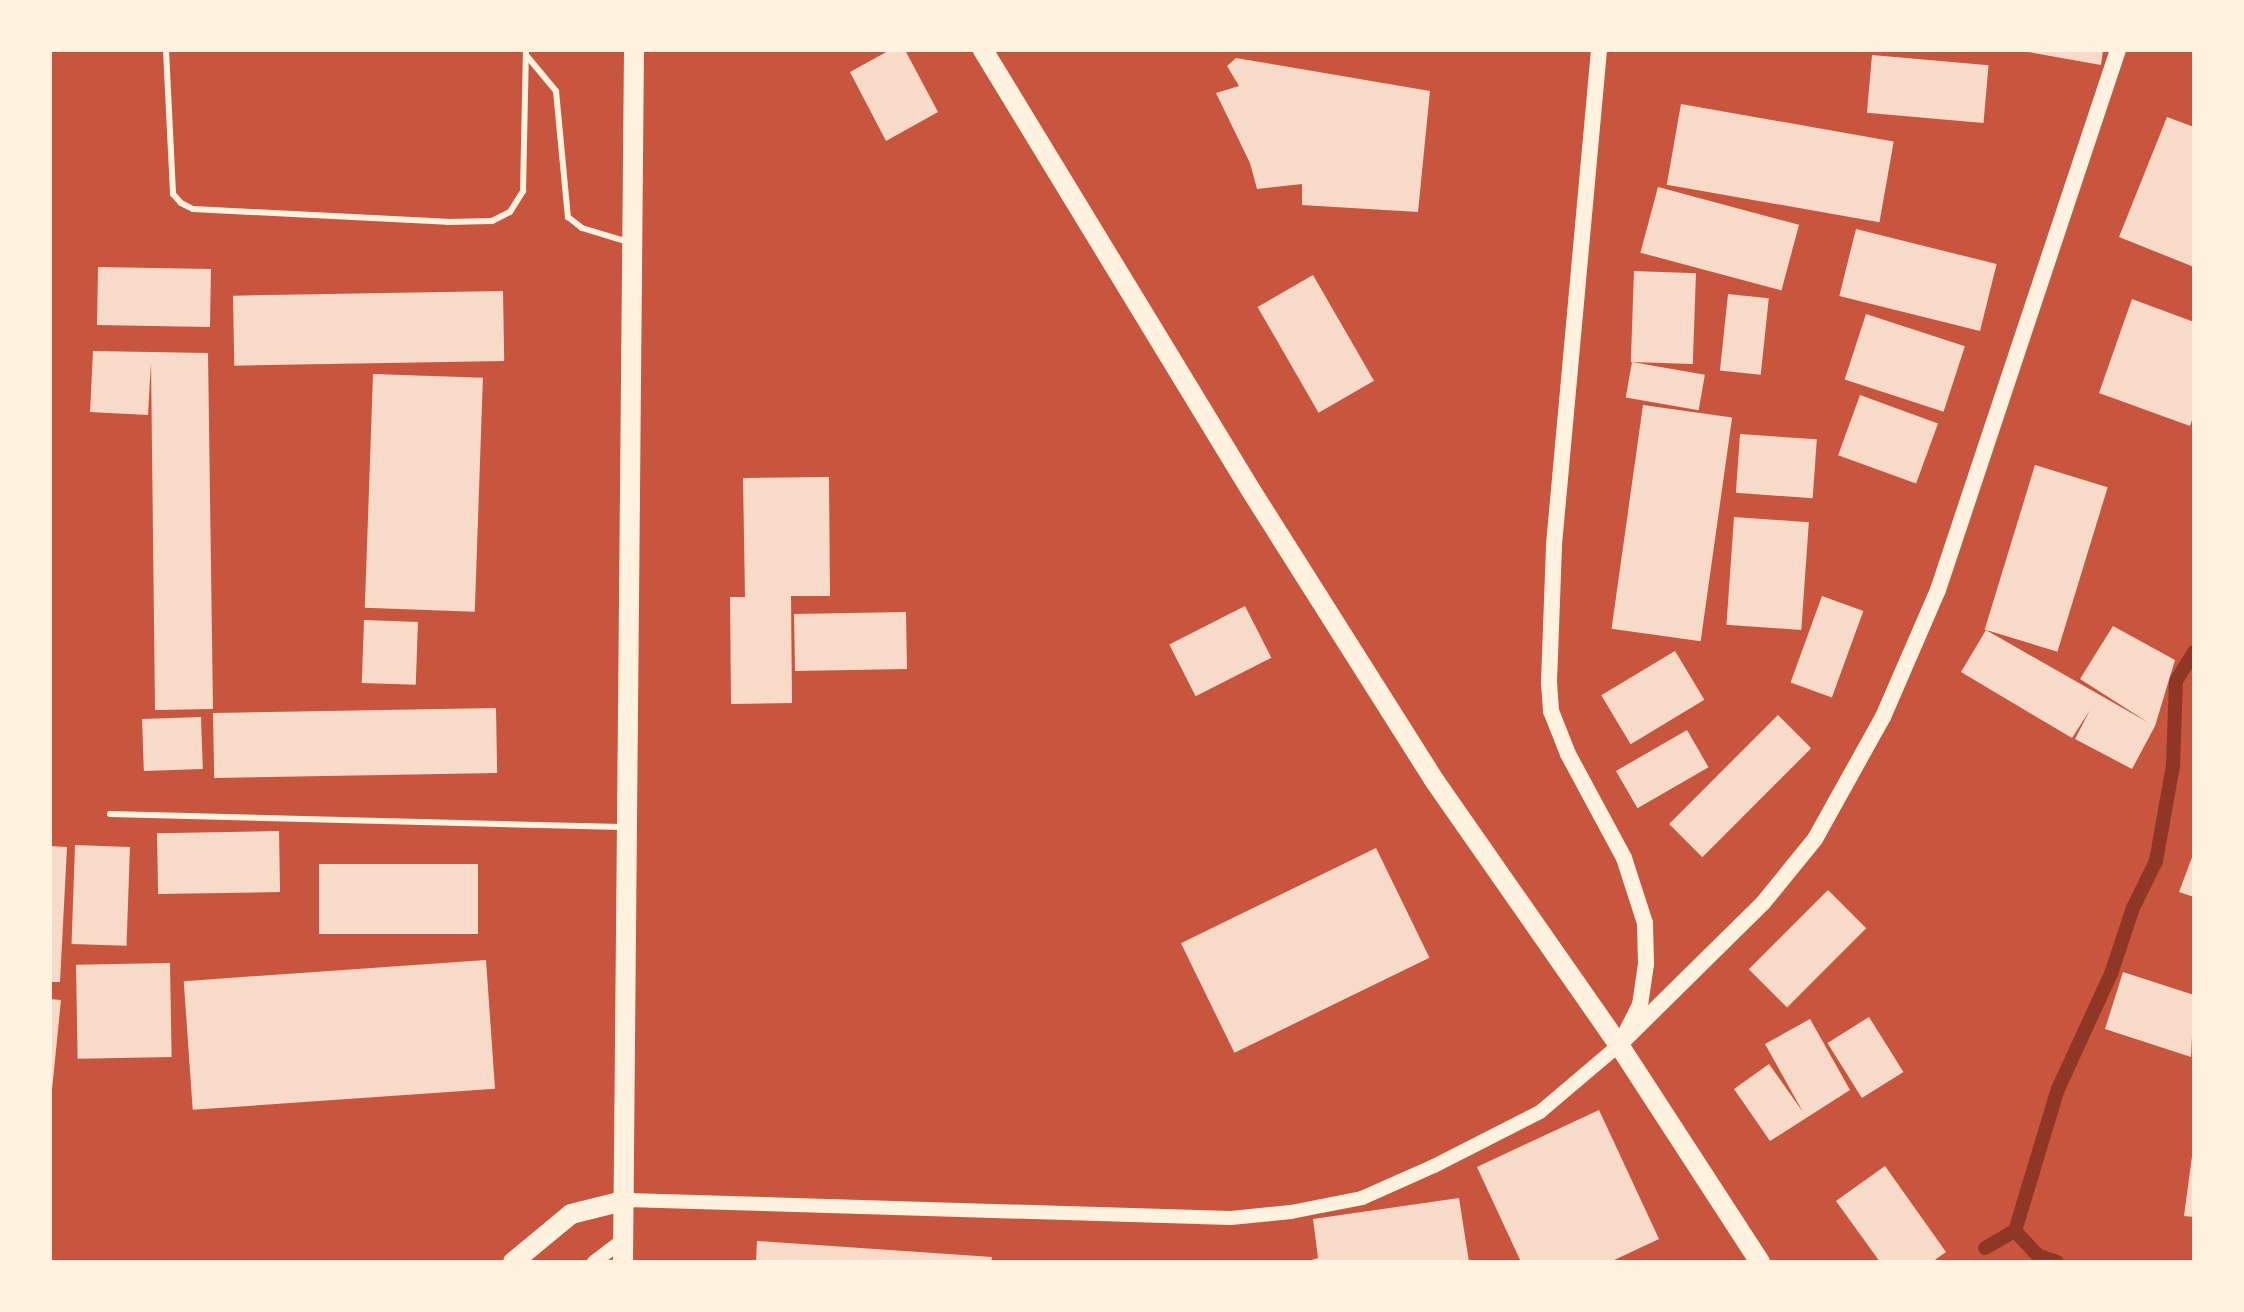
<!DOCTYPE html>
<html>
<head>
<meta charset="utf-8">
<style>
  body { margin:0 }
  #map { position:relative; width:2244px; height:1312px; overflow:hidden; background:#c8553d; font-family:Inter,sans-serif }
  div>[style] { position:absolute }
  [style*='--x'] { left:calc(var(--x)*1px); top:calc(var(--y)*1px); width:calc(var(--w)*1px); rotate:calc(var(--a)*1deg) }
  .stream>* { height:14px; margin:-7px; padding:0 7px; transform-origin:7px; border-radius:7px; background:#8f3625 }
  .building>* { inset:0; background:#f7dbc8; transform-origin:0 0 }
  .service>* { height:6px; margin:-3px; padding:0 3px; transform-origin:3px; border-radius:3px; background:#fff3e0 }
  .tertiary>* { height:14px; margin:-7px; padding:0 7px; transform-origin:7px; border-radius:7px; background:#fff3e0 }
  .secondary>* { height:16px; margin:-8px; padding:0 8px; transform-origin:8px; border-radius:8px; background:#fff3e0 }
  .primary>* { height:20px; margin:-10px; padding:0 10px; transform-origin:10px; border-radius:10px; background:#fff3e0 }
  span { translate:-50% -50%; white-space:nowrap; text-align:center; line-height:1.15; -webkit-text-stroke:8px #fff3e0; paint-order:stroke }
  .frame { position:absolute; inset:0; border:52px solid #fff3e0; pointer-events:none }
</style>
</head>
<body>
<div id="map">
  <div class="stream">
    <i style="--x:2015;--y:1231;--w:33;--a:47"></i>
    <i style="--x:2037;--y:1255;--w:21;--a:19"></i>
    <i style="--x:1985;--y:1248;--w:34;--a:-30"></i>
    <i style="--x:2015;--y:1231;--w:148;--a:-73.2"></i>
    <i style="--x:2058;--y:1089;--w:127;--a:-65.3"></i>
    <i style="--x:2111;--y:974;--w:70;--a:-71.6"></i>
    <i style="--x:2133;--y:908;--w:52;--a:-63.9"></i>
    <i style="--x:2156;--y:861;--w:97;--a:-79.9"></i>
    <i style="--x:2173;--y:766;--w:85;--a:-88"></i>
    <i style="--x:2176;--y:681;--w:34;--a:-58"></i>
  </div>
  <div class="building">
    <i style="clip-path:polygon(890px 50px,905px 50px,938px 112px,886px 141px,850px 72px)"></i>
    <i style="clip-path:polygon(2017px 50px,2103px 50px,2101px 65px)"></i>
    <i style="left:1872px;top:55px;width:117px;height:58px;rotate:5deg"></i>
    <i style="clip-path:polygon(1236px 58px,1430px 91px,1418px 212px,1302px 205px,1302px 184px,1257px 189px,1250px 163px,1216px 93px,1239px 86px,1227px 66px)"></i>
    <i style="left:1681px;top:104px;width:216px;height:82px;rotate:10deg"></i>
    <i style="clip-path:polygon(2167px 117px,2194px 127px,2194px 267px,2119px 237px)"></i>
    <i style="left:1658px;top:187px;width:146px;height:68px;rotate:15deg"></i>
    <i style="left:1856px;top:229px;width:145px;height:69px;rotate:14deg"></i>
    <i style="left:98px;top:267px;width:113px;height:58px;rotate:1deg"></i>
    <i style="left:1634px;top:271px;width:62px;height:91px;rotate:2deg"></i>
    <i style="left:1313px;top:275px;width:122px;height:64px;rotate:60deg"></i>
    <i style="left:503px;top:291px;width:70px;height:270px;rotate:89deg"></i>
    <i style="left:1728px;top:294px;width:41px;height:77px;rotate:6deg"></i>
    <i style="clip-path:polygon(2132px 299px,2194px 322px,2194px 414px,2190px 426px,2099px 393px)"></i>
    <i style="left:1866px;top:314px;width:104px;height:69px;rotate:18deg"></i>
    <i style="clip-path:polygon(93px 351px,208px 353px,213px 709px,155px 710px,151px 363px,148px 415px,90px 412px)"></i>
    <i style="left:1632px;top:362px;width:74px;height:36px;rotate:10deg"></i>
    <i style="left:373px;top:374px;width:110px;height:234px;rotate:2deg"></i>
    <i style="left:1860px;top:395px;width:83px;height:64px;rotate:20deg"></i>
    <i style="left:1643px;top:405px;width:90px;height:226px;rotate:8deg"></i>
    <i style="left:1740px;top:434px;width:77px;height:59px;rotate:4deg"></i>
    <i style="left:2035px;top:465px;width:76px;height:172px;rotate:17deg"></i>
    <i style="clip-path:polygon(829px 477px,830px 596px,791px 596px,792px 703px,731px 704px,730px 597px,745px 597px,743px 478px)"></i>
    <i style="left:1734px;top:517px;width:75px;height:108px;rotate:4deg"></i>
    <i style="left:1822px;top:596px;width:44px;height:92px;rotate:20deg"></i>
    <i style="left:1245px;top:606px;width:58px;height:85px;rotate:63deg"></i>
    <i style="left:906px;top:612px;width:57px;height:112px;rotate:89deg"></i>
    <i style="left:364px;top:620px;width:54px;height:63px;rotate:2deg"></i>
    <i style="clip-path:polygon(2113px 626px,2175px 660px,2155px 726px,2132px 769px,2075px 739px,2090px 710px,2072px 738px,1961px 672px,1986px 630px,2149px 723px,2080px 679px)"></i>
    <i style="left:1675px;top:651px;width:57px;height:86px;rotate:59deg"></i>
    <i style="left:496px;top:708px;width:65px;height:283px;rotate:89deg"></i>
    <i style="left:1778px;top:715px;width:47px;height:154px;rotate:45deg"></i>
    <i style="left:201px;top:717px;width:52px;height:59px;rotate:88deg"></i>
    <i style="left:1687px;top:730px;width:43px;height:82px;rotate:60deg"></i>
    <i style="left:279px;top:831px;width:61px;height:122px;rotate:89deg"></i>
    <i style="left:75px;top:845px;width:55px;height:99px;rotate:2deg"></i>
    <i style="clip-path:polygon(50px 846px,67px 847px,60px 982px,50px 982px)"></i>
    <i style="left:1376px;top:848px;width:122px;height:217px;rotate:64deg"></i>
    <i style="clip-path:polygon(2194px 852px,2194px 897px,2179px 892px)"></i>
    <i style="left:319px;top:864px;width:159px;height:70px"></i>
    <i style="left:1828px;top:890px;width:54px;height:112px;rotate:45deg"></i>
    <i style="left:486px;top:960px;width:129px;height:303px;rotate:86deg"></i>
    <i style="left:170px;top:963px;width:94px;height:94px;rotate:89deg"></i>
    <i style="clip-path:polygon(2123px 972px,2194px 995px,2191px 1057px,2105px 1029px)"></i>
    <i style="clip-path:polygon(50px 999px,61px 1000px,52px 1090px,50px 1090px)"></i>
    <i style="left:1869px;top:1017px;width:65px;height:49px;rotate:58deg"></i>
    <i style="clip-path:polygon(1810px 1019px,1850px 1090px,1770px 1141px,1734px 1089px,1769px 1064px,1803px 1112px,1765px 1044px)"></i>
    <i style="clip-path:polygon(1599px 1110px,1659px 1239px,1610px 1262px,1521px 1262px,1477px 1167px)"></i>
    <i style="clip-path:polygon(2192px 1156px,2194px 1156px,2194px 1217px,2184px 1216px)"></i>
    <i style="clip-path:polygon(1885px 1166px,1946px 1252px,1932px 1262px,1880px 1262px,1836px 1201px)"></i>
    <i style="clip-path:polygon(1459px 1198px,1469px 1262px,1305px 1262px,1318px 1258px,1313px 1219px)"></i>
    <i style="clip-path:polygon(757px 1241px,992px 1257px,991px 1262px,756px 1262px)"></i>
  </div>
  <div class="service">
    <i style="--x:166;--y:50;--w:144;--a:87.2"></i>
    <i style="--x:173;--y:194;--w:12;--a:48"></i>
    <i style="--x:181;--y:203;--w:13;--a:27"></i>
    <i style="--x:193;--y:209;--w:254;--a:2.9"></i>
    <i style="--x:447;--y:222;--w:45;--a:-1.3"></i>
    <i style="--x:492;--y:221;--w:20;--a:-27"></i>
    <i style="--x:510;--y:212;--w:25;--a:-58"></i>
    <i style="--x:523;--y:191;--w:141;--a:-88.8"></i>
    <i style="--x:526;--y:55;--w:47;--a:50.2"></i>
    <i style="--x:556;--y:91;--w:127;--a:84.6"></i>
    <i style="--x:568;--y:217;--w:18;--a:38"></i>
    <i style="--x:582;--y:228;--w:48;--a:16.9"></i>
    <i style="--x:110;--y:814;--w:511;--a:1.46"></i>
  </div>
  <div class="tertiary">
    <i style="--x:627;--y:1200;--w:604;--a:1.71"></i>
    <i style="--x:1231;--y:1218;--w:60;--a:-5.7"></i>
    <i style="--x:1291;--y:1212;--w:72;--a:-11.2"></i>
    <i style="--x:1362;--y:1198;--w:79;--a:-24"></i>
    <i style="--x:1434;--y:1166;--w:119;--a:-27"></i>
    <i style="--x:1540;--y:1112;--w:104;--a:-40.3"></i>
    <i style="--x:594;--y:1262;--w:38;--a:-37"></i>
  </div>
  <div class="secondary">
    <i style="--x:1599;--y:50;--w:498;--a:95.2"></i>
    <i style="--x:1554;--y:546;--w:136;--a:92.1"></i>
    <i style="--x:1549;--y:682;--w:29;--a:86"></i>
    <i style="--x:1551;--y:711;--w:46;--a:68.4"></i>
    <i style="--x:1568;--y:754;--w:118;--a:61.7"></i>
    <i style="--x:1624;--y:858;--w:68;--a:72.1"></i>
    <i style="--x:1645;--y:923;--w:41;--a:88.6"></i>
    <i style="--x:1646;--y:964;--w:41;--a:98.3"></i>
    <i style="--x:1640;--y:1005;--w:28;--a:117"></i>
    <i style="--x:1619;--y:1045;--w:202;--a:-44.6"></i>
    <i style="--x:1763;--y:903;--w:82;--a:-50.9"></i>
    <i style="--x:1815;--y:839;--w:140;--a:-60.9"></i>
    <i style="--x:1883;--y:717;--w:138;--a:-66.6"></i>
    <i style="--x:1938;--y:590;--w:569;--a:-71.57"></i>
  </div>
  <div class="primary">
    <i style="--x:983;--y:50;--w:517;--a:58.68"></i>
    <i style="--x:1252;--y:492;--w:341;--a:57.7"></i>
    <i style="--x:1434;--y:780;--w:323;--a:55.1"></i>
    <i style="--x:1619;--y:1045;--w:259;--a:57"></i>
    <i style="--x:513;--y:1262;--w:75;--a:-39.6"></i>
    <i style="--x:571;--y:1214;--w:58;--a:-14"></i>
    <i style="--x:623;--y:1262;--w:1212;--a:-89.48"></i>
  </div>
  <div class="frame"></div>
</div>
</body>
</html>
